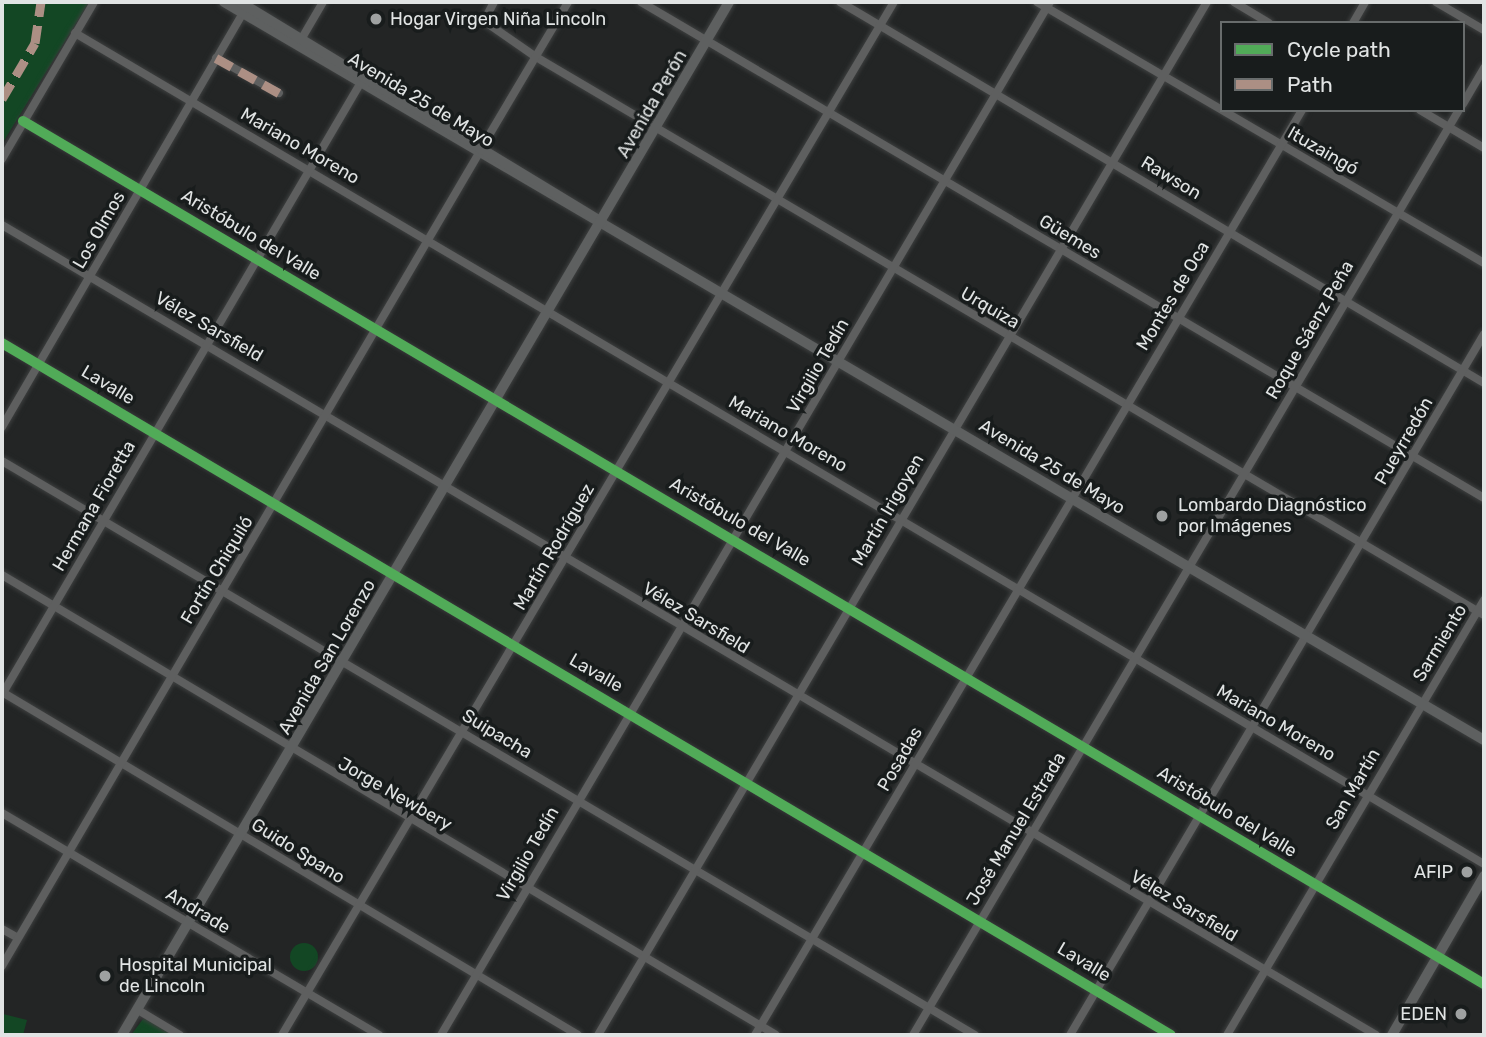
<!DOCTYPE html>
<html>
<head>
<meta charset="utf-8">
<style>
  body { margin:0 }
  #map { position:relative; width:1486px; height:1037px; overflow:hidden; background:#232525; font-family:Rubik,sans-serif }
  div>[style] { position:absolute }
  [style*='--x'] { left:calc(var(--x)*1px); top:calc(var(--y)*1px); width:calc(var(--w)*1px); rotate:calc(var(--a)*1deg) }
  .green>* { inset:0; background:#134724 }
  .round { border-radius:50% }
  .roads { filter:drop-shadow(0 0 2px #3e4040) drop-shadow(0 0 2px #3e4040) }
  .minor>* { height:8px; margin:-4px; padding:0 4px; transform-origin:4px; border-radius:4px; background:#5e5f5f }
  .major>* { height:10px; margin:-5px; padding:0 5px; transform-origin:5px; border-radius:5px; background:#5e6060 }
  .quiet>* { height:9px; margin-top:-4.5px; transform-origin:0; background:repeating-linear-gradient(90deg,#ac8f84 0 18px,transparent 0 27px) }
  .cycleway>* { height:10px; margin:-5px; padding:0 5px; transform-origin:5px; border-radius:5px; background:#51ab58 }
  .dots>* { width:19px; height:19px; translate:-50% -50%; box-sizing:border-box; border:4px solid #181c1c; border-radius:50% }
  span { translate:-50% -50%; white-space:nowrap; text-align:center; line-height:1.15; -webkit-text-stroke:7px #181c1c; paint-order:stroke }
  .poi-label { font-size:18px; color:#e1e4e4 }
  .left { translate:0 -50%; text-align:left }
  .right { translate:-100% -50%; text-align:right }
  .street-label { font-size:18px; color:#e1e4e4 }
  .frame { position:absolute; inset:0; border:4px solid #e1e4e4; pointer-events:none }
  .legend { position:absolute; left:1220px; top:21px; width:245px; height:91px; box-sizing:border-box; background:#181c1c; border:2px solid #686c6c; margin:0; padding:9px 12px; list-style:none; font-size:21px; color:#e1e4e4 }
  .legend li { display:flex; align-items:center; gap:14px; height:35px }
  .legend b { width:35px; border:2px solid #686c6c }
</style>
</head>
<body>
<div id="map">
  <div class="green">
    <i style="clip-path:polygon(2px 2px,89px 2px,2px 144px)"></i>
    <i class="round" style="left:290px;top:943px;width:28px;height:28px"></i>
    <i style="clip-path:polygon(3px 1014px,27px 1020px,23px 1035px,2px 1035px)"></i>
    <i style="clip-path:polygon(143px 1019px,149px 1020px,175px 1035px,131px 1035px)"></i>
  </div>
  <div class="roads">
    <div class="minor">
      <i style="--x:494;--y:2;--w:21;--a:118"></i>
      <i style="--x:484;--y:21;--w:63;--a:34.7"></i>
      <i style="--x:536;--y:57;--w:1100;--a:30.48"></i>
      <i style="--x:641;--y:2;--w:978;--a:30.47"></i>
      <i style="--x:840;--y:2;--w:748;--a:30.61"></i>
      <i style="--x:1037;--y:2;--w:518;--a:30.28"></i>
      <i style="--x:1234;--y:2;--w:41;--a:31"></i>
      <i style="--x:1436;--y:2;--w:56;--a:30.3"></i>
      <i style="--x:1353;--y:23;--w:24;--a:-60"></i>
      <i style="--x:75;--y:33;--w:1636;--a:30.53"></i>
      <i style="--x:302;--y:38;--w:42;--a:-59.7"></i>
      <i style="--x:216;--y:58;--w:72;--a:29.1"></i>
      <i style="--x:1463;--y:104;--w:42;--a:-59.7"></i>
      <i style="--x:1420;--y:110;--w:74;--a:30.7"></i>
      <i style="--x:23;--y:121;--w:1697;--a:30.57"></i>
      <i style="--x:482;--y:147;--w:169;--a:-59.3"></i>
      <i style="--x:2;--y:159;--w:182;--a:-59.6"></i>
      <i style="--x:2;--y:225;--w:1595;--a:30.52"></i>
      <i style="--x:2;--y:343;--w:1358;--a:30.62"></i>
      <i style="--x:2;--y:427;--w:479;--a:-59.8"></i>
      <i style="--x:2;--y:461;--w:1130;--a:30.54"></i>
      <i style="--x:2;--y:575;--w:900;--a:30.72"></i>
      <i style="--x:2;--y:692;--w:670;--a:30.77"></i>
      <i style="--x:3;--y:693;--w:708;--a:-59.63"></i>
      <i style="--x:2;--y:813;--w:438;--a:30.5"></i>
      <i style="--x:2;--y:929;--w:18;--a:29"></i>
      <i style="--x:2;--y:966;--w:943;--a:-59.6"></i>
      <i style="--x:138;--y:1010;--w:49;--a:30.8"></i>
      <i style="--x:282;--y:1035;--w:1201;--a:-59.36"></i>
      <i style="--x:441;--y:1035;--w:1199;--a:-59.48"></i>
      <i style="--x:598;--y:1035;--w:1199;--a:-59.48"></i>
      <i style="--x:755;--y:1035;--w:1075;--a:-59.4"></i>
      <i style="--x:913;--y:1035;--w:1074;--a:-59.45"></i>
      <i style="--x:1070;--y:1035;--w:814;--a:-59.43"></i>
      <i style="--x:1227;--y:1035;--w:505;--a:-59.43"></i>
    </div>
    <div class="major">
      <i style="--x:224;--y:2;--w:1460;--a:30.36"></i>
      <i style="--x:240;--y:2;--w:424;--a:31.3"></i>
      <i style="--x:122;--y:1035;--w:1198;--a:-59.56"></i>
      <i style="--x:1392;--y:1035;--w:184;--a:-59.9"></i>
    </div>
  </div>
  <div class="quiet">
    <i style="--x:216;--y:58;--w:72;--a:29.1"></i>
    <i style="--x:2;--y:99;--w:65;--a:-59.5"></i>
    <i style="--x:35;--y:43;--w:41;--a:-81.7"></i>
  </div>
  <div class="cycleway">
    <i style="--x:23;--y:121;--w:1697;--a:30.57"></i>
    <i style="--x:2;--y:343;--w:1358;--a:30.62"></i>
  </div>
  <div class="dots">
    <i style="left:376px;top:19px;background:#9ea1a1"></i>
    <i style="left:1162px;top:516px;background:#9ea1a1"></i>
    <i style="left:1467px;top:872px;background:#9ea1a1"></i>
    <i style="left:105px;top:976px;background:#9ea1a1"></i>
    <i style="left:1461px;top:1014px;background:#9ea1a1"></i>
  </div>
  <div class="poi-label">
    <span class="left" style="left:390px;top:19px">Hogar Virgen Niña Lincoln</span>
    <span class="left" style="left:1178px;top:516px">Lombardo Diagnóstico<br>por Imágenes</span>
    <span class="right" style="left:1453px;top:872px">AFIP</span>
    <span class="left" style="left:119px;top:976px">Hospital Municipal<br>de Lincoln</span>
    <span class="right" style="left:1447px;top:1014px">EDEN</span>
  </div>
  <div class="street-label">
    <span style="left:421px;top:100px;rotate:31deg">Avenida 25 de Mayo</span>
    <span style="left:652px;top:104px;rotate:-60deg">Avenida Perón</span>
    <span style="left:300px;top:146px;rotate:30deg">Mariano Moreno</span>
    <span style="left:1323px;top:151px;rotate:30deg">Ituzaingó</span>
    <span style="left:1171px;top:178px;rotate:31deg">Rawson</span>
    <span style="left:99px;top:230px;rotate:-60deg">Los Olmos</span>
    <span style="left:251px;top:235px;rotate:31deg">Aristóbulo del Valle</span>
    <span style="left:1070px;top:237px;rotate:31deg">Güemes</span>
    <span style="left:1173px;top:296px;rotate:-59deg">Montes de Oca</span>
    <span style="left:990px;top:308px;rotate:30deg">Urquiza</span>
    <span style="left:209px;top:327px;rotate:30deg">Vélez Sarsfield</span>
    <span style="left:1310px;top:330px;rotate:-60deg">Roque Sáenz Peña</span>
    <span style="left:818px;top:366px;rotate:-60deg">Virgilio Tedín</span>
    <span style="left:108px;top:385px;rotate:31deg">Lavalle</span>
    <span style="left:788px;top:434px;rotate:30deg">Mariano Moreno</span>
    <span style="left:1404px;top:441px;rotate:-60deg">Pueyrredón</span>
    <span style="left:1052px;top:467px;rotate:31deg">Avenida 25 de Mayo</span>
    <span style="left:94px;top:506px;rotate:-60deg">Hermana Fioretta</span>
    <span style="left:888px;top:510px;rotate:-60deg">Martín Irigoyen</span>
    <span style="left:740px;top:522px;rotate:30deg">Aristóbulo del Valle</span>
    <span style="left:554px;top:547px;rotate:-60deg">Martín Rodríguez</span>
    <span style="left:217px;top:570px;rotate:-59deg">Fortín Chiquiló</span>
    <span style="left:696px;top:618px;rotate:31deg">Vélez Sarsfield</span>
    <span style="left:1440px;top:643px;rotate:-59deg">Sarmiento</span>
    <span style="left:327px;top:657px;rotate:-60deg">Avenida San Lorenzo</span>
    <span style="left:596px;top:673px;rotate:30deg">Lavalle</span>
    <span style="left:1276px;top:723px;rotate:30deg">Mariano Moreno</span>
    <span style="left:497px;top:734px;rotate:31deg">Suipacha</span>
    <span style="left:900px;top:759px;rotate:-60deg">Posadas</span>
    <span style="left:1353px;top:789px;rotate:-60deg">San Martín</span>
    <span style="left:395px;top:794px;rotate:30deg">Jorge Newbery</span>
    <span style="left:1227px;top:812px;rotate:31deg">Aristóbulo del Valle</span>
    <span style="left:1016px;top:829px;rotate:-59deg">José Manuel Estrada</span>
    <span style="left:298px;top:851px;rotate:32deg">Guido Spano</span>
    <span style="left:528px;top:854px;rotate:-60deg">Virgilio Tedín</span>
    <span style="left:1184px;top:906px;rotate:31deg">Vélez Sarsfield</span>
    <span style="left:198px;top:911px;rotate:31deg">Andrade</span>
    <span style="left:1084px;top:962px;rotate:31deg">Lavalle</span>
  </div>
  <div class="frame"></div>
  <ul class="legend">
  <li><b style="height:9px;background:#51ab58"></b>Cycle path</li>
  <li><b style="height:9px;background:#ac8f84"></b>Path</li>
  </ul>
</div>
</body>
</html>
